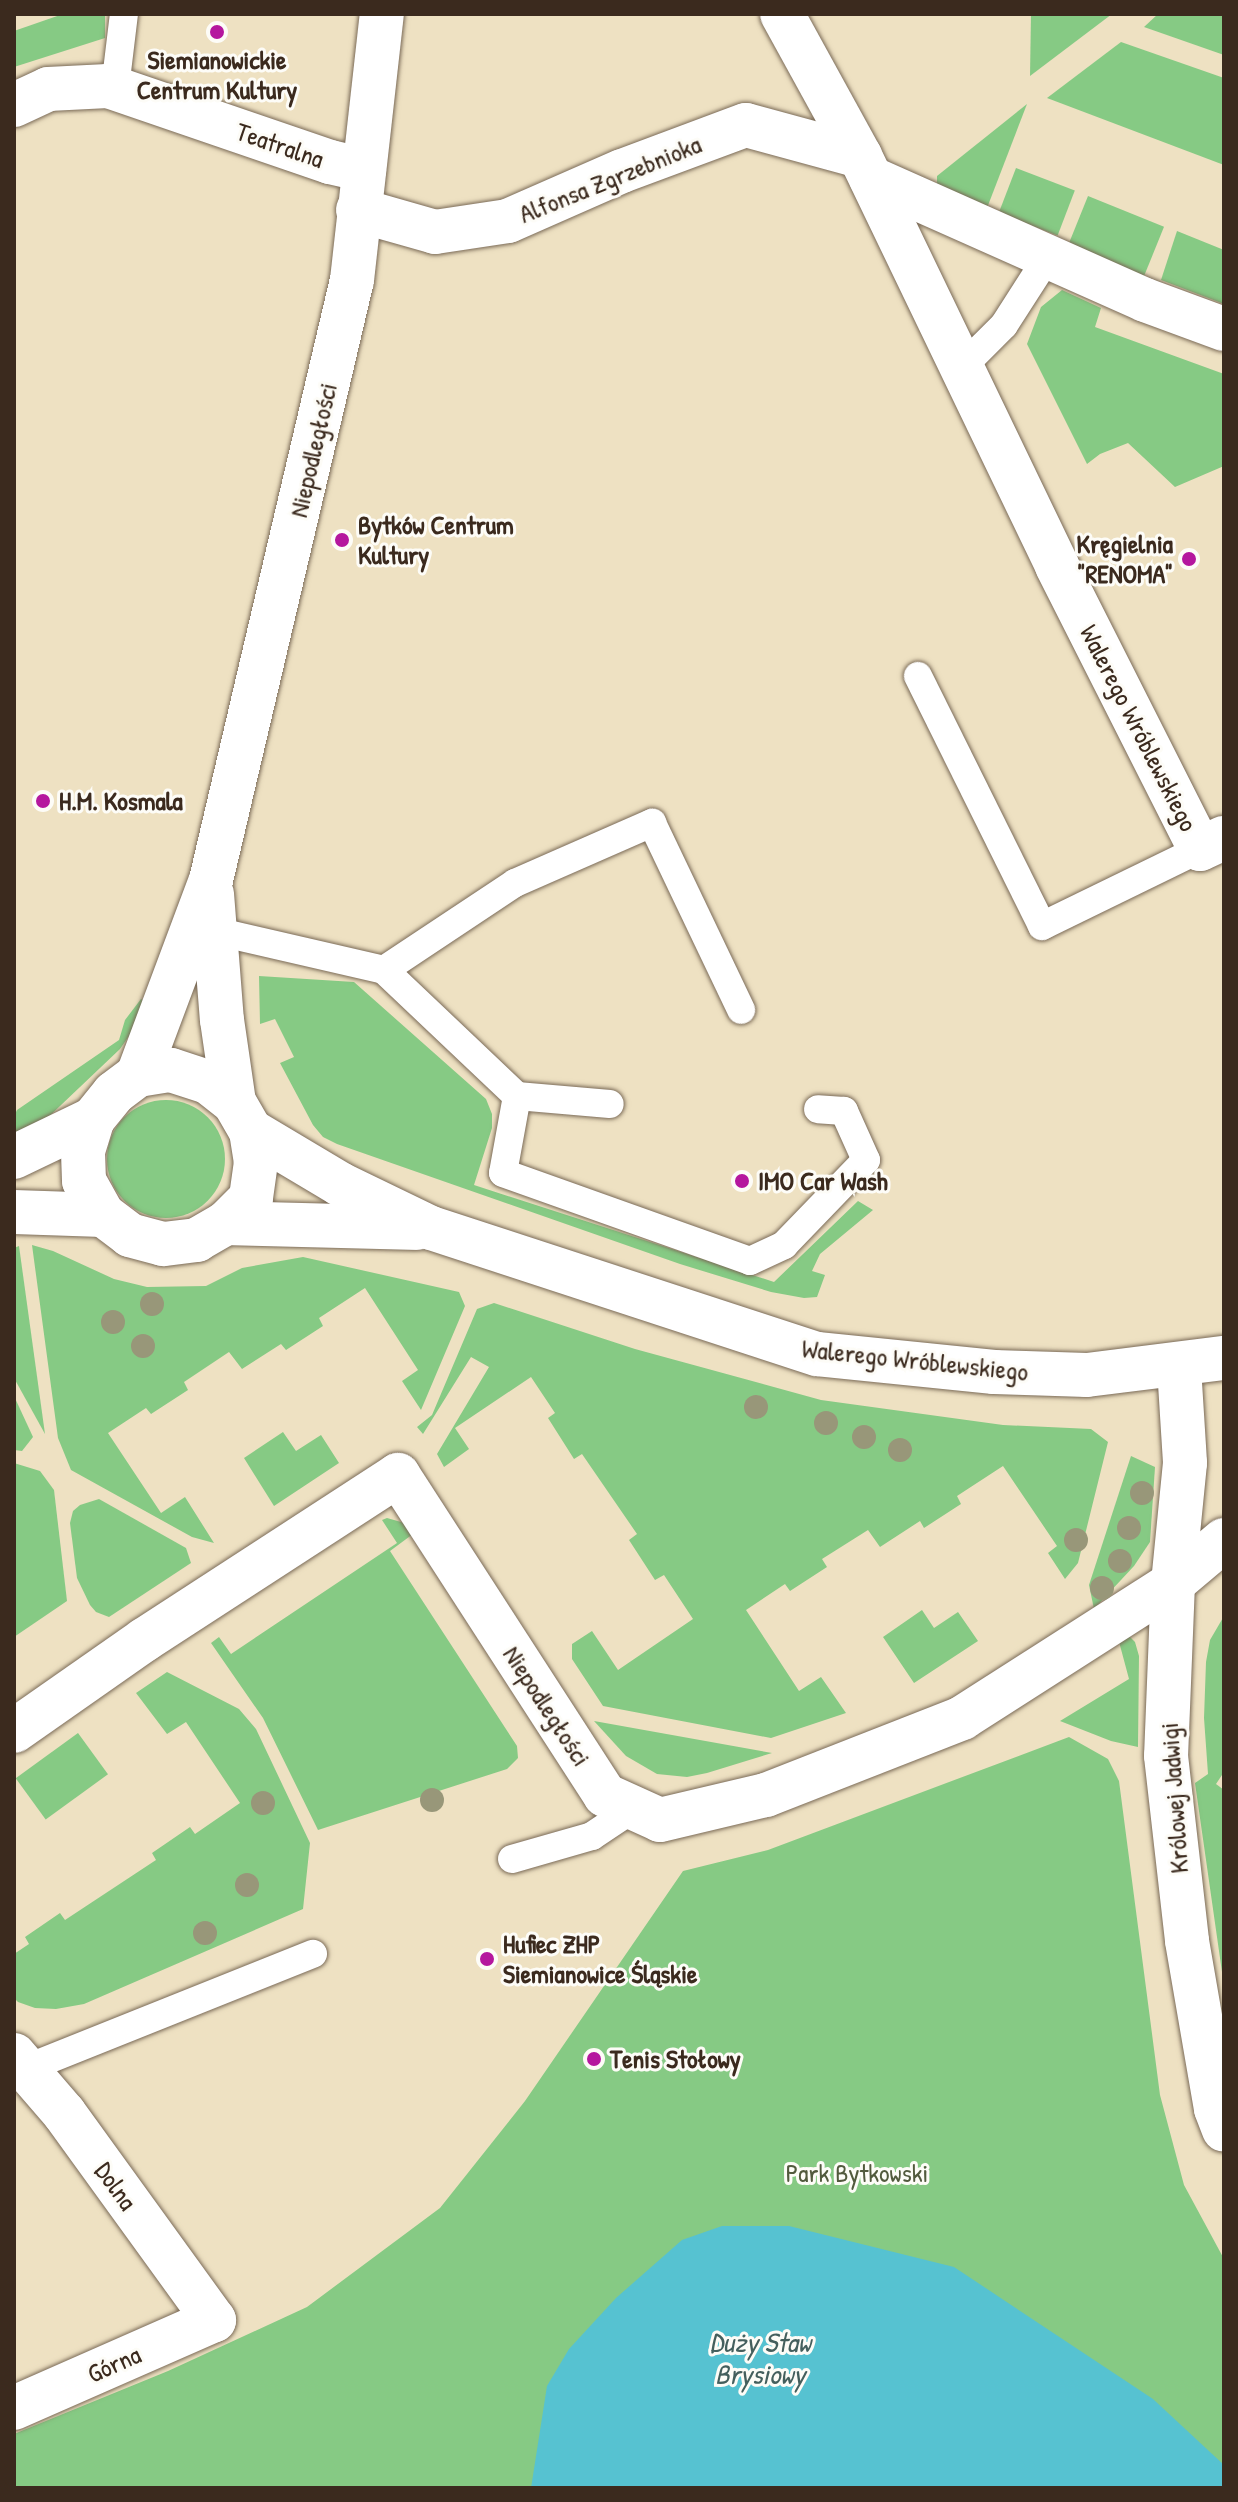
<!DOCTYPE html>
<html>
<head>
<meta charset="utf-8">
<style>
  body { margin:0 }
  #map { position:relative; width:1238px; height:2502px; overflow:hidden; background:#eee1c2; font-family:"Patrick Hand",sans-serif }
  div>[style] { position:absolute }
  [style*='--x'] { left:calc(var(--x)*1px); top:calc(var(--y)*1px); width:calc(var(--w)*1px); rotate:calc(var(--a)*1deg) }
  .green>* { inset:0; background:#86ca84; transform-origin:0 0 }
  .round { border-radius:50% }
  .water>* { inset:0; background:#56c2d1 }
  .roads { filter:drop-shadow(0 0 2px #7a6a57) drop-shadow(0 0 2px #7a6a57) }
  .service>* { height:28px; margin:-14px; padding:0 14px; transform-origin:14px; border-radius:14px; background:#fff }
  .minor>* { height:44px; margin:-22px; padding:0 22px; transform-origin:22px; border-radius:22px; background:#fff }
  .tertiary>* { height:44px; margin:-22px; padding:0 22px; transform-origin:22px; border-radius:22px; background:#fff }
  .trees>* { width:24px; height:24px; margin:-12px; border-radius:50%; background:#989779 }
  .dots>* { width:22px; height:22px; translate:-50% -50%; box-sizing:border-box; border:4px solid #fdfcf7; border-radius:50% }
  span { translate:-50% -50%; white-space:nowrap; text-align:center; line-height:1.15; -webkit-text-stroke:6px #fdfcf7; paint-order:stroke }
  .poi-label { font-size:26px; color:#3b2a1e; font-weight:700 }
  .left { translate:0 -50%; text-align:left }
  .right { translate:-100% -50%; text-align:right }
  .street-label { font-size:26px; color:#3b2a1e }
  .park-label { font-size:26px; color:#525a3d }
  .water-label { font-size:28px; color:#445f5d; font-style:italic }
  .frame { position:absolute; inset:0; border:16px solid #3b2a1e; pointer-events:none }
</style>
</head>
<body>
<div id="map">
  <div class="green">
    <i style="clip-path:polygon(63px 14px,105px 14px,105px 38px,14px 67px,14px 31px)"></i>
    <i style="clip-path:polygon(1031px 14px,1112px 14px,1030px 76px)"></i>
    <i style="clip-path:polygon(1158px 14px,1224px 14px,1224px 55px,1144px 27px)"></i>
    <i style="clip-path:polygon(1121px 42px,1224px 78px,1224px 165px,1047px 98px)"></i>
    <i style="clip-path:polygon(1027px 104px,987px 208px,937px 188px,937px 176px)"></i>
    <i style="left:1016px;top:168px;width:63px;height:48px;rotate:21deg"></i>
    <i style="left:1088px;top:196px;width:82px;height:53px;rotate:22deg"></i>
    <i style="clip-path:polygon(1177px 231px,1224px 250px,1224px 304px,1161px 280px)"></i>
    <i style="clip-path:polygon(1062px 290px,1101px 308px,1095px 327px,1224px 374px,1224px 466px,1175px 487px,1128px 443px,1100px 454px,1087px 464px,1027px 344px,1041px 307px)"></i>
    <i style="clip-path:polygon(259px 976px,354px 982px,486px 1099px,492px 1114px,492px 1128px,474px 1185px,774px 1282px,858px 1201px,873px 1210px,820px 1254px,812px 1271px,825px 1275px,817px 1297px,804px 1298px,771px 1292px,680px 1264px,337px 1144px,323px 1137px,313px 1125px,280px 1063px,294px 1057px,275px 1019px,260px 1024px)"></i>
    <i style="clip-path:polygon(141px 999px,151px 1004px,120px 1049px,40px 1125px,14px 1143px,14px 1116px,17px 1110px,119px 1040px,125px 1020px)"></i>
    <i class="round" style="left:107px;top:1100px;width:118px;height:118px"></i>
    <i style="clip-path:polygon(32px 1245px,53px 1251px,114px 1279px,147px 1287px,206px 1286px,242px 1268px,303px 1257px,459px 1292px,465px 1306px,421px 1410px,402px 1381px,418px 1370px,365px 1288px,319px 1318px,323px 1326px,286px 1350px,281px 1344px,242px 1369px,229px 1352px,184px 1382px,188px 1390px,151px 1414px,146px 1408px,108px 1433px,161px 1513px,185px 1497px,214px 1543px,192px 1537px,71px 1470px,58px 1438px)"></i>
    <i style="clip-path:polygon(19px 1246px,45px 1434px,14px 1378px,14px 1248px)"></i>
    <i style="clip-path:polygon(494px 1303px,635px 1349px,821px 1400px,1003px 1425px,1091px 1429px,1108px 1442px,1078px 1563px,1065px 1579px,1048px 1553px,1057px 1546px,1003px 1466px,957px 1496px,961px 1504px,924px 1528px,920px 1521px,880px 1547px,868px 1530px,822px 1559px,827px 1567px,790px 1591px,785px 1584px,746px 1610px,799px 1691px,821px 1677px,846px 1713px,771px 1738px,603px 1706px,572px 1659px,572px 1644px,592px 1631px,618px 1670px,693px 1619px,664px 1575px,655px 1580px,629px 1540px,637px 1534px,582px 1454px,574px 1459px,548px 1418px,555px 1413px,531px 1377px,455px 1428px,469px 1449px,444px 1467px,437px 1454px,489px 1367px,471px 1357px,423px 1434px,417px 1427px,432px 1415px,477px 1309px)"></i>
    <i style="clip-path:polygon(14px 1396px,33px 1437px,22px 1451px,14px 1450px)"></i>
    <i style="clip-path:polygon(283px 1432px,296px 1451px,321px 1435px,339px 1463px,274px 1506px,244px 1458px)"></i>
    <i style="clip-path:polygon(1131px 1456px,1155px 1467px,1150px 1542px,1134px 1566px,1094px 1609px,1089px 1585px)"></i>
    <i style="clip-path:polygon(14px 1463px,40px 1471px,54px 1490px,67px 1601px,14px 1637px)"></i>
    <i style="clip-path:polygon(99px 1499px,186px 1548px,191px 1563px,109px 1617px,96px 1612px,90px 1605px,77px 1578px,70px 1523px,73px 1511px,80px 1505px)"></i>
    <i style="clip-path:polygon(387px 1518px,408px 1524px,417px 1531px,390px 1551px,517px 1746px,518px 1758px,507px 1769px,318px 1830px,263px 1718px,211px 1643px,219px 1637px,231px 1654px,397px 1543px,382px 1520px)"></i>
    <i style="clip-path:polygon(922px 1610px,934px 1628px,958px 1612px,978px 1641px,914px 1683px,883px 1637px)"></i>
    <i style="clip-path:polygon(1224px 1616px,1224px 1772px,1216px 1784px,1224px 1790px,1224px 1986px,1195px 1783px,1208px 1774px,1204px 1718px,1206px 1662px,1210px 1640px)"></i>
    <i style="clip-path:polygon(1127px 1634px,1135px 1642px,1139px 1656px,1138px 1747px,1111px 1741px,1060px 1721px,1129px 1679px,1118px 1638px)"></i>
    <i style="clip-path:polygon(167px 1672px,239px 1709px,256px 1729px,310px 1843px,303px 1909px,84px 2004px,56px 2009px,35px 2008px,18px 2002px,14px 1998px,14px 1954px,29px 1944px,25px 1937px,60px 1913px,65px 1920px,156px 1860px,152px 1853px,190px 1827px,195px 1834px,240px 1803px,186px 1722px,167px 1734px,136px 1693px)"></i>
    <i style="clip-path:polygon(594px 1721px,772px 1753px,707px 1773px,687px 1777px,657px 1774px,626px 1756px)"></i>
    <i style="left:78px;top:1733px;width:51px;height:77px;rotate:54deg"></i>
    <i style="clip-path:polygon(1069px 1737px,1108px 1759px,1119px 1781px,1160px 2095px,1184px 2185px,1224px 2259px,1224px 2488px,14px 2488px,14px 2434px,168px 2371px,307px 2307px,440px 2208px,525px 2101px,683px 1871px,768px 1850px)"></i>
  </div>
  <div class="water">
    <i style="clip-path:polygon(722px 2226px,789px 2226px,954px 2267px,1153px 2399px,1224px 2465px,1224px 2488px,531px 2488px,547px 2386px,569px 2349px,616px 2298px,682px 2240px)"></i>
  </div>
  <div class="roads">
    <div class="service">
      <i style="--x:115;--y:88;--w:75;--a:-83.1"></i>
      <i style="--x:962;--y:367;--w:59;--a:-45"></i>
      <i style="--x:1004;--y:325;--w:80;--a:-57.3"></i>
      <i style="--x:918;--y:676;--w:279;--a:63.6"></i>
      <i style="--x:1042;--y:926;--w:176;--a:-26"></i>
      <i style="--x:202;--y:928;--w:187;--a:13"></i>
      <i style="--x:384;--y:970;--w:183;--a:43.5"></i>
      <i style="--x:517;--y:1096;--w:93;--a:4.9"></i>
      <i style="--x:384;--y:970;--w:157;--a:-33.6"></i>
      <i style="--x:515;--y:883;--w:150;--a:-23.7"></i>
      <i style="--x:652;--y:823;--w:207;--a:64.5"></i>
      <i style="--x:517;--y:1096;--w:78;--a:100.3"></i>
      <i style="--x:503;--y:1173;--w:262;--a:19.6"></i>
      <i style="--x:750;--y:1261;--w:38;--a:-25"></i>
      <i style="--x:784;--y:1245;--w:118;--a:-46"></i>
      <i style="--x:866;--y:1160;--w:54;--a:-114.2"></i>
      <i style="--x:844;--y:1111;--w:26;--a:-176"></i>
      <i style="--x:512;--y:1859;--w:83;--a:-16"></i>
      <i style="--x:592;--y:1836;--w:50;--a:-33.7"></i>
      <i style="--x:15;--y:2073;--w:321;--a:-21.8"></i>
    </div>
    <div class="minor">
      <i style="--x:782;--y:14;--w:162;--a:61.2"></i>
      <i style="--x:860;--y:156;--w:455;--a:64.3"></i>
      <i style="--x:1057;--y:566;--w:317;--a:63.2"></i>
      <i style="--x:1200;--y:849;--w:26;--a:-25"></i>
      <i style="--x:14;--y:105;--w:38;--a:-25"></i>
      <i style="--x:48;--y:89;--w:60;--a:-2.9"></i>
      <i style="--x:108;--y:86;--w:235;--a:18.9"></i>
      <i style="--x:330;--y:162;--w:35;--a:13"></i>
      <i style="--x:871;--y:178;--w:300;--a:24"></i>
      <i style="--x:1145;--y:300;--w:84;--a:20.2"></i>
      <i style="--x:358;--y:210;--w:80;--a:15.9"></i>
      <i style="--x:435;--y:232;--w:74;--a:-8.6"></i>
      <i style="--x:508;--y:221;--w:124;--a:-23.7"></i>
      <i style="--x:622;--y:171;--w:132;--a:-20.4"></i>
      <i style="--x:746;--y:125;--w:118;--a:15.2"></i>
      <i style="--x:1179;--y:1367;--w:96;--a:86.4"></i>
      <i style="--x:1185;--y:1463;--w:121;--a:95.7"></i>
      <i style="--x:1173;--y:1583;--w:173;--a:92.3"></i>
      <i style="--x:1166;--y:1756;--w:186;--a:83.5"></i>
      <i style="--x:1187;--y:1941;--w:170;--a:80.2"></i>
      <i style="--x:1216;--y:2109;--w:22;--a:69"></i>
      <i style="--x:14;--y:1731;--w:159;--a:-35"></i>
      <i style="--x:144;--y:1640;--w:303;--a:-33"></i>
      <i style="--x:398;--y:1475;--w:381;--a:57.1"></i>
      <i style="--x:605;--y:1795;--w:60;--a:24.4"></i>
      <i style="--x:660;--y:1820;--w:109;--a:-13.3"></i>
      <i style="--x:766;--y:1795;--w:211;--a:-21.4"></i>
      <i style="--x:962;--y:1718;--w:250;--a:-32.6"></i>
      <i style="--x:1173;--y:1583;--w:67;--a:-40.1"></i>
      <i style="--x:14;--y:2055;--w:77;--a:49.2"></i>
      <i style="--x:64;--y:2113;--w:256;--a:54.1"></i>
      <i style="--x:214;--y:2320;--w:219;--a:156.3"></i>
    </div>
    <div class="tertiary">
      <i style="--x:212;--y:894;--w:126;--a:85.5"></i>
      <i style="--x:222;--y:1020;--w:83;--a:81.7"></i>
      <i style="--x:171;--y:1070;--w:39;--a:18"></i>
      <i style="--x:208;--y:1082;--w:33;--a:38"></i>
      <i style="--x:234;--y:1102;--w:34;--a:60"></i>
      <i style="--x:251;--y:1131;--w:31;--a:81"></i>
      <i style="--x:256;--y:1162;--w:36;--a:98"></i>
      <i style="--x:251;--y:1198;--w:35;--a:135"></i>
      <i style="--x:226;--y:1223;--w:34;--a:150"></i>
      <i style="--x:197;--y:1240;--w:34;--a:173"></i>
      <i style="--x:163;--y:1244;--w:34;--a:-165"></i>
      <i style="--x:130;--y:1235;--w:34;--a:-143"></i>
      <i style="--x:103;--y:1215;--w:39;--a:-119"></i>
      <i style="--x:84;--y:1181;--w:30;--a:-92"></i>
      <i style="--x:83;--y:1151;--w:34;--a:-73"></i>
      <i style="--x:93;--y:1119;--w:33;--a:-51"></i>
      <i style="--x:114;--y:1093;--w:30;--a:-37"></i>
      <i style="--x:138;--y:1075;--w:33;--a:-9"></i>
      <i style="--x:138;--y:1075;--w:208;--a:-69.5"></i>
      <i style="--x:211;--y:880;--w:616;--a:-76.78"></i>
      <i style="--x:352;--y:280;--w:268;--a:-83.6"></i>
      <i style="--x:251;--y:1131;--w:104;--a:30.8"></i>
      <i style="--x:340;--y:1184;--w:101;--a:25.8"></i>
      <i style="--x:431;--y:1228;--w:406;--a:18.1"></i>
      <i style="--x:817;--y:1354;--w:178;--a:5.8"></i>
      <i style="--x:994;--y:1372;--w:93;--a:1.8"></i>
      <i style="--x:1087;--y:1375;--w:138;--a:-7.1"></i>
      <i style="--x:14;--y:1157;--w:88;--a:-25.7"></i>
      <i style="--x:14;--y:1212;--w:89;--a:1.9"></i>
      <i style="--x:226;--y:1223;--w:191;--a:1.5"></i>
    </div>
  </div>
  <div class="trees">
    <i style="left:152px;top:1304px"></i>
    <i style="left:113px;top:1322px"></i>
    <i style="left:143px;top:1346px"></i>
    <i style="left:756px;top:1407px"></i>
    <i style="left:826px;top:1423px"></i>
    <i style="left:864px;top:1437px"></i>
    <i style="left:900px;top:1450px"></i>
    <i style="left:1142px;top:1493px"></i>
    <i style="left:1129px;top:1528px"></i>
    <i style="left:1076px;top:1540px"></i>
    <i style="left:1120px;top:1561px"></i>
    <i style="left:1102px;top:1588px"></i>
    <i style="left:432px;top:1800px"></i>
    <i style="left:263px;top:1803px"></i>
    <i style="left:247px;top:1885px"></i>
    <i style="left:205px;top:1933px"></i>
  </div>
  <div class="dots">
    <i style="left:217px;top:32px;background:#b5179e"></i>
    <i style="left:342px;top:540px;background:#b5179e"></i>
    <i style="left:1189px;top:559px;background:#b5179e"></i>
    <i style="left:43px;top:801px;background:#b5179e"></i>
    <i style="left:742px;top:1181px;background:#b5179e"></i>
    <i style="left:487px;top:1959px;background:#b5179e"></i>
    <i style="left:594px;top:2059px;background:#b5179e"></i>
  </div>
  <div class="poi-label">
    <span style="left:217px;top:75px">Siemianowickie<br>Centrum Kultury</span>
    <span class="left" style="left:358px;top:540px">Bytków Centrum<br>Kultury</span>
    <span class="right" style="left:1173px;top:559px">Kręgielnia<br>"RENOMA"</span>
    <span class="left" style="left:59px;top:801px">H.M. Kosmala</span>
    <span class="left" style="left:758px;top:1181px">IMO Car Wash</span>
    <span class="left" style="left:503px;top:1959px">Hufiec ZHP<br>Siemianowice Śląskie</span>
    <span class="left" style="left:610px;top:2059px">Tenis Stołowy</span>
  </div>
  <div class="street-label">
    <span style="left:280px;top:145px;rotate:19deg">Teatralna</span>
    <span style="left:610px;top:179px;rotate:-22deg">Alfonsa Zgrzebnioka</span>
    <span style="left:313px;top:450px;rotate:-77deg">Niepodległości</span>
    <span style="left:1139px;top:728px;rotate:63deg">Walerego Wróblewskiego</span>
    <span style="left:915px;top:1360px;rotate:6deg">Walerego Wróblewskiego</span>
    <span style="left:547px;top:1706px;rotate:57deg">Niepodległości</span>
    <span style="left:1174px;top:1798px;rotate:-94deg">Królowej Jadwigi</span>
    <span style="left:116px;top:2186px;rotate:54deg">Dolna</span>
    <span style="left:114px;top:2364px;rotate:-24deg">Górna</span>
  </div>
  <div class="park-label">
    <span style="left:857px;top:2173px">Park Bytkowski</span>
  </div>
  <div class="water-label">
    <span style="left:760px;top:2358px">Duży Staw<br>Brysiowy</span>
  </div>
  <div class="frame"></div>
</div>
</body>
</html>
